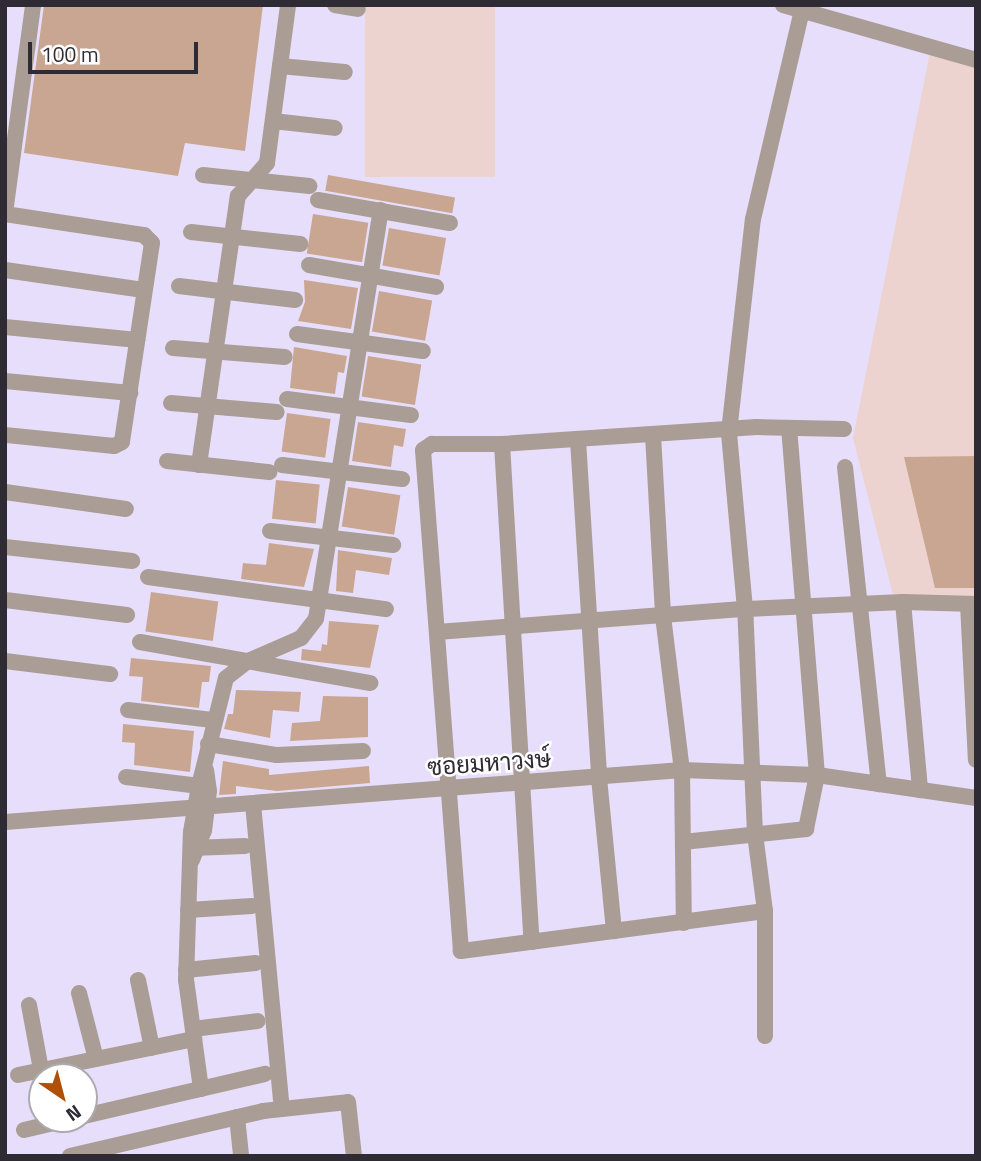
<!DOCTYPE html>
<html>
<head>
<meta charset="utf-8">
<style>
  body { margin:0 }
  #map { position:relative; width:981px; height:1161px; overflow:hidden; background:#e7defb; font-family:"Titillium Web",Sarabun,sans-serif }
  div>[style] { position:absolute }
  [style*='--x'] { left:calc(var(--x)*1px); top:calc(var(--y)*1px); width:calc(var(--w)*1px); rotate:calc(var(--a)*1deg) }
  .industrial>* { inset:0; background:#edd3cf; transform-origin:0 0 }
  .building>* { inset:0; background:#c9a692; transform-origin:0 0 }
  .minor>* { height:16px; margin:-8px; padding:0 8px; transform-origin:8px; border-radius:8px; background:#a99d95 }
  span { translate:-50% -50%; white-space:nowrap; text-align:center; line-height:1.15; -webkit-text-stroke:5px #fff; paint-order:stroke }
  .street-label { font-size:24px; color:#2e2b35 }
  .frame { position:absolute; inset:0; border:7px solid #2e2b35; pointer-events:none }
  .north { position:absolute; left:28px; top:1063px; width:70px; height:70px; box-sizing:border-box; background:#fff; border:2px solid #abaaae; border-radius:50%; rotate:145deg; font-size:19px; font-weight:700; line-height:28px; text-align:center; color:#2e2b35 }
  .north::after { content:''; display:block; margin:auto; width:24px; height:32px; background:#b04f08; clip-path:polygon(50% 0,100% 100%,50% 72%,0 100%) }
  .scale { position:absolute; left:28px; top:42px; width:170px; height:32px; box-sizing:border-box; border:4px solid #2e2b35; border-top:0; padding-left:9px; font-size:21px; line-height:24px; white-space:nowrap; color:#2e2b35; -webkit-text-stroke:5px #fff; paint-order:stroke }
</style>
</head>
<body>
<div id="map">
  <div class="industrial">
    <i style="left:365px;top:5px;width:130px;height:172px"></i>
    <i style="clip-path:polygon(931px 47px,976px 64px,976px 601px,894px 599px,853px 438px)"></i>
  </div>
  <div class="building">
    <i style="clip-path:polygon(44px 5px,263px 5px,245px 151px,185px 143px,178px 176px,24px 153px)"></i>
    <i style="left:328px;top:175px;width:129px;height:16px;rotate:10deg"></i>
    <i style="left:313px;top:214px;width:56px;height:40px;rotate:9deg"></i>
    <i style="left:389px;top:228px;width:58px;height:38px;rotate:10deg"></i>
    <i style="clip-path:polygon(304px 280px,358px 288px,351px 329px,298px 321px,305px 302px)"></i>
    <i style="left:379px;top:291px;width:54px;height:41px;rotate:10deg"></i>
    <i style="clip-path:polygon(294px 347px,347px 356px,344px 373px,338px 372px,335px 394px,290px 388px)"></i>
    <i style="left:368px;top:356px;width:54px;height:41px;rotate:9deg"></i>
    <i style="left:287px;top:413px;width:44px;height:39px;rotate:8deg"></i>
    <i style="clip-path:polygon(358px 422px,406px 429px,403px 447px,394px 445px,391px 467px,352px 461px)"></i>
    <i style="clip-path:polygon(976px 456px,976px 588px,935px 588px,904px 457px)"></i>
    <i style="left:276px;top:480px;width:44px;height:39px;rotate:6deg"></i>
    <i style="left:348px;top:487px;width:53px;height:40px;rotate:9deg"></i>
    <i style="clip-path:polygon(269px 543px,314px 549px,304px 587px,241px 579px,243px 563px,266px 565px)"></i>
    <i style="clip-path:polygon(338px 550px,392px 558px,389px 575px,356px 570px,353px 593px,336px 591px)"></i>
    <i style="left:151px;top:592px;width:68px;height:40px;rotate:8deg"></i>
    <i style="clip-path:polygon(329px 621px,379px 625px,370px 668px,301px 660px,302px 649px,321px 651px,322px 644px,327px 645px)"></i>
    <i style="clip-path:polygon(131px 658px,211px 666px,209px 682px,202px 682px,199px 708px,141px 701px,143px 677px,129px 676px)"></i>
    <i style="clip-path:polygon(236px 690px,301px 692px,299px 712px,273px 710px,270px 738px,224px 729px,228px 714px,233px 714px)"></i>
    <i style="clip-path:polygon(323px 696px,368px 697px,368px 737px,290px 741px,292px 723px,320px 721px)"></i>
    <i style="clip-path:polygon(123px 724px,194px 731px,190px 772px,134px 765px,135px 743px,122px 742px)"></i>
    <i style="clip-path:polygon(223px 761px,269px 769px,269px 775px,369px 766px,370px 783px,277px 791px,236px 786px,236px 794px,219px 795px)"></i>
  </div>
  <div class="minor">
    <i style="--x:335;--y:5;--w:23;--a:10"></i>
    <i style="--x:783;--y:5;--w:201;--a:15.9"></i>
    <i style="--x:280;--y:66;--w:65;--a:5.3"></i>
    <i style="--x:273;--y:121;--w:62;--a:6.4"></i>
    <i style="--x:203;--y:175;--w:107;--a:5.9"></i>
    <i style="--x:318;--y:200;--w:134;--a:9.9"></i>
    <i style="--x:5;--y:213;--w:210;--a:-82.3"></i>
    <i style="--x:5;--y:214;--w:141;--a:8.6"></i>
    <i style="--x:144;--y:235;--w:11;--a:45"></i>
    <i style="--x:152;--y:243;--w:201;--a:98.6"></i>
    <i style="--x:122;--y:442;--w:9;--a:153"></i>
    <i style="--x:114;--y:446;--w:110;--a:-174.2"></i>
    <i style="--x:191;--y:232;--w:110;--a:6.3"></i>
    <i style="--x:309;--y:265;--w:129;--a:9.8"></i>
    <i style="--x:5;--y:270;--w:140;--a:8.2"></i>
    <i style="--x:179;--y:286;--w:117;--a:6.9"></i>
    <i style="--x:5;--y:327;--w:133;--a:5.6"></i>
    <i style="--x:297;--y:334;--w:127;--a:7.7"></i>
    <i style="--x:173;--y:348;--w:112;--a:4.6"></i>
    <i style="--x:5;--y:381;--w:126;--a:5.5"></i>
    <i style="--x:287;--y:399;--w:125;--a:7.4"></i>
    <i style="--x:171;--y:403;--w:106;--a:4.9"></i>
    <i style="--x:653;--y:435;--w:181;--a:86.8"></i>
    <i style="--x:663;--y:616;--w:155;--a:83"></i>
    <i style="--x:682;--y:770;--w:153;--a:89.3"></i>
    <i style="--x:578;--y:440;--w:339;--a:86.4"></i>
    <i style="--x:599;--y:778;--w:154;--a:84.4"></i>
    <i style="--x:502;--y:444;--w:499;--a:86.6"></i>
    <i style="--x:167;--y:461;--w:103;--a:6.2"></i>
    <i style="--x:199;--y:465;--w:272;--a:-81.8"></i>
    <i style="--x:238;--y:196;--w:44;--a:-48.7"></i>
    <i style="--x:267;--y:163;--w:159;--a:-82.4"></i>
    <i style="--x:282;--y:465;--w:121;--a:6.7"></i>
    <i style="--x:845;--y:467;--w:319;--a:83.9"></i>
    <i style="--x:5;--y:492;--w:122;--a:8"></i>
    <i style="--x:270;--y:531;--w:124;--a:6.5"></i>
    <i style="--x:5;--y:547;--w:128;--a:6.3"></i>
    <i style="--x:148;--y:577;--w:240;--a:7.7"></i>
    <i style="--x:5;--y:600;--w:123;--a:7"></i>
    <i style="--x:903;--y:602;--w:189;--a:84.8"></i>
    <i style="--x:968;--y:604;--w:156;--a:87.1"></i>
    <i style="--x:437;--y:632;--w:309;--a:-4.3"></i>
    <i style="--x:745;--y:609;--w:158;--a:-2.5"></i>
    <i style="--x:903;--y:602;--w:73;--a:1.6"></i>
    <i style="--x:140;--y:642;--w:234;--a:10.1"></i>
    <i style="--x:5;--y:661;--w:106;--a:7.1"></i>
    <i style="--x:128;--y:710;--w:85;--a:6.8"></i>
    <i style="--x:208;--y:744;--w:70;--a:9.1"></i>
    <i style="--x:277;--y:755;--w:86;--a:-2.7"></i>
    <i style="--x:126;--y:777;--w:74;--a:7"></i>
    <i style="--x:253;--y:804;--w:306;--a:84.6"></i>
    <i style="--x:5;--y:822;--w:679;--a:-4.39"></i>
    <i style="--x:682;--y:770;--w:135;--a:2.1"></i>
    <i style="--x:817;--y:775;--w:161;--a:8.2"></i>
    <i style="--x:683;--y:842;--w:124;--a:-6"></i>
    <i style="--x:806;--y:829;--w:55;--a:-78.5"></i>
    <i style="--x:817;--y:775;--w:348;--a:-94.6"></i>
    <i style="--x:192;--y:848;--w:53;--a:-2.2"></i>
    <i style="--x:192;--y:860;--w:31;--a:-68"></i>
    <i style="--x:204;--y:831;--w:40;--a:-82.9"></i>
    <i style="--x:209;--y:791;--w:21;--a:-98"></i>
    <i style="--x:188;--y:910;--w:64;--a:-3.6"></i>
    <i style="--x:765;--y:911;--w:307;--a:172.5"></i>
    <i style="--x:461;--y:951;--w:502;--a:-94.34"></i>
    <i style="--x:423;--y:450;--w:11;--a:-34"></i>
    <i style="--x:432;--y:444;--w:70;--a:0"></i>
    <i style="--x:502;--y:444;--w:255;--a:-3.8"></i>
    <i style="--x:756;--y:427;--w:88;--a:1.3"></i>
    <i style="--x:186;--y:970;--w:70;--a:-5.7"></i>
    <i style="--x:138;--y:980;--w:69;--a:78.4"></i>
    <i style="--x:79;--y:993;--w:68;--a:75.6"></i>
    <i style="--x:29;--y:1005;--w:66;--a:79.5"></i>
    <i style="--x:193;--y:1029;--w:65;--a:-7"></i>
    <i style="--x:765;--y:1036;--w:125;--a:-90"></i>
    <i style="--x:765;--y:911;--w:78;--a:-97.4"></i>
    <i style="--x:755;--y:834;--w:225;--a:-92.5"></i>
    <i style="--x:745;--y:609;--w:178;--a:-95.2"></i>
    <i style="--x:729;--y:432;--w:214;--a:-83.6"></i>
    <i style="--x:753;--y:219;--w:220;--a:-76.8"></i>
    <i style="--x:18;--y:1075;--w:180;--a:-11.6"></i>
    <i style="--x:201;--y:1089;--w:110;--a:-97.8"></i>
    <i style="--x:186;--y:980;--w:148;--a:-88.1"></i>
    <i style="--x:191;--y:832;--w:47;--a:-80.1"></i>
    <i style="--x:199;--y:786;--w:111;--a:-76"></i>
    <i style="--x:226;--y:678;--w:28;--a:-38"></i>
    <i style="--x:248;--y:661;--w:58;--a:-23.5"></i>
    <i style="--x:301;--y:638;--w:24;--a:-52"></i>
    <i style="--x:316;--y:619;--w:414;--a:-81"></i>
    <i style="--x:84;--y:1116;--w:186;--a:-13.1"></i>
    <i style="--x:237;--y:1117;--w:39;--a:84"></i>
    <i style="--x:24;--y:1130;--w:48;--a:-13.2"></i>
    <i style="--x:70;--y:1156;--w:198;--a:-13.1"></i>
    <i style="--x:263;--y:1111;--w:85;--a:-6"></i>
    <i style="--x:348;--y:1102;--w:54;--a:83.7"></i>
  </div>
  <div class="street-label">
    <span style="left:489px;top:763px;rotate:-4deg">ซอยมหาวงษ์</span>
  </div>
  <div class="frame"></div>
  <div class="north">N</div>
  <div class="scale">100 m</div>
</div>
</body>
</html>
